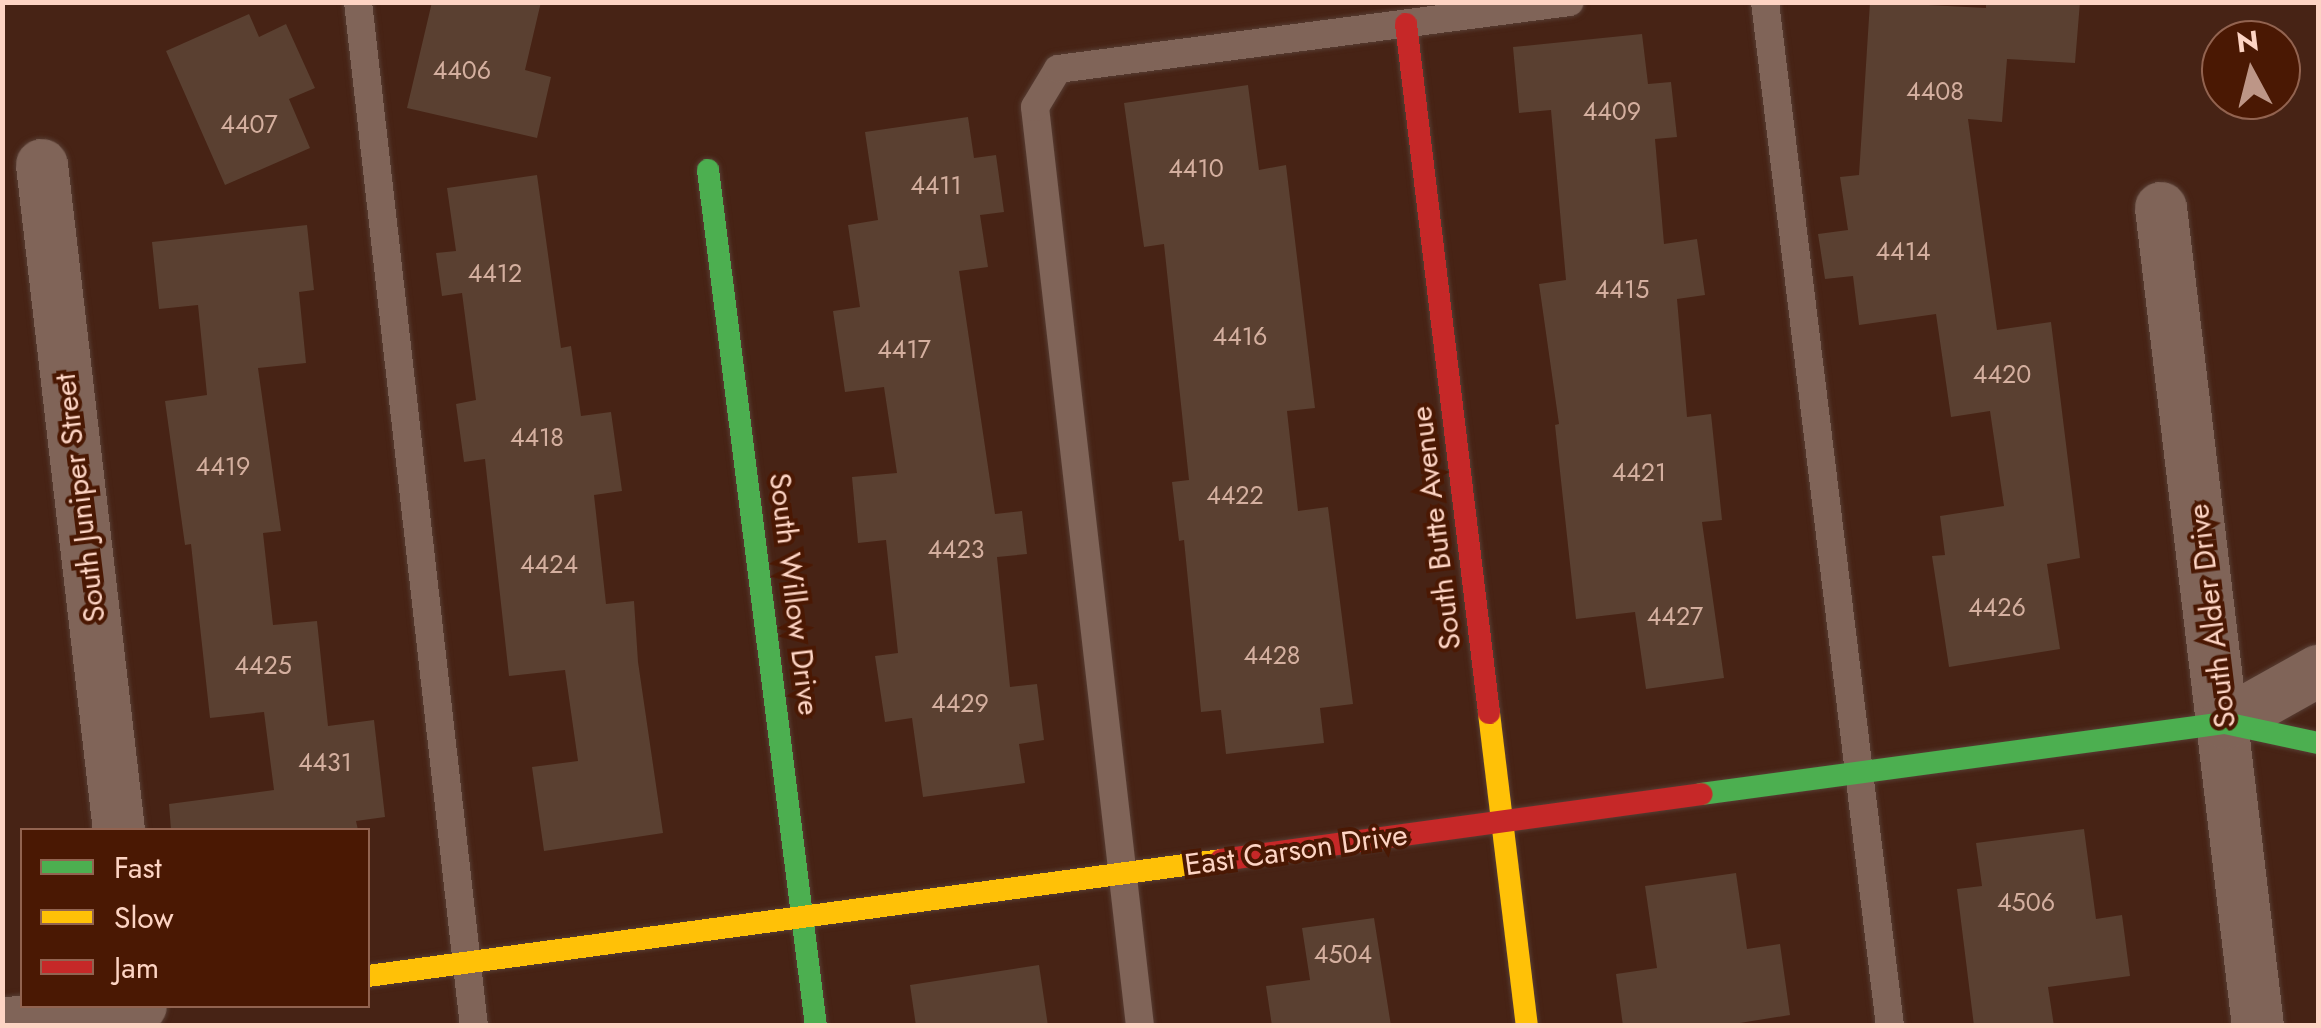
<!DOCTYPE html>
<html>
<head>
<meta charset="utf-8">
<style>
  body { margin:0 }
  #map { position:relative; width:2321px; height:1028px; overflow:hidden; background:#472315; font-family:Jost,sans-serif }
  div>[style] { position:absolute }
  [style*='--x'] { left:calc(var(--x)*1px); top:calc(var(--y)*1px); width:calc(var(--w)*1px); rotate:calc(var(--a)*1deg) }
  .building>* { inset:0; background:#5a4031 }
  .roads { filter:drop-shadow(0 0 2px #573d33) drop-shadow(0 0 2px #573d33) }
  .lane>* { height:28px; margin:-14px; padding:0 14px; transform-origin:14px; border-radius:14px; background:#806458 }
  .street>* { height:52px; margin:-26px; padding:0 26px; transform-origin:26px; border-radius:26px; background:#806458 }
  .fast>* { height:22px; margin:-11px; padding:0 11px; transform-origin:11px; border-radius:11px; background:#4caf50 }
  .slow>* { height:22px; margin:-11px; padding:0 11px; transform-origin:11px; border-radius:11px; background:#ffc107 }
  .jam>* { height:22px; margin:-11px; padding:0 11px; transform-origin:11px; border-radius:11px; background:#c62828 }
  span { translate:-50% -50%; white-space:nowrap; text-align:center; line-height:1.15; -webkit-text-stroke:8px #4a1803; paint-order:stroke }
  .number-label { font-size:25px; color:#d4af9f }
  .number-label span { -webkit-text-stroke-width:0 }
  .street-label { font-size:30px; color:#fdd4c4 }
  .frame { position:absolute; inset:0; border:5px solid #fdd4c4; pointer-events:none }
  .legend { position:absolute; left:20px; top:828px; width:350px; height:180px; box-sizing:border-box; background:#4a1803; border:2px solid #926350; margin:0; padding:12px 18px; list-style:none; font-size:30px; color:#fdd4c4 }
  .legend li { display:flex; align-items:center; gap:20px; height:50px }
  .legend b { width:50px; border:2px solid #926350 }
  .north { position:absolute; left:2201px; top:20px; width:100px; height:100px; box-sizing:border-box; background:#4a1803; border:2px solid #926350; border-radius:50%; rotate:353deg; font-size:28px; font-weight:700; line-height:40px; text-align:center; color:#fdd4c4 }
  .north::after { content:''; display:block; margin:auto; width:35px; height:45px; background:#bd9687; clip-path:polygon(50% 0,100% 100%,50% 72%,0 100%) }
</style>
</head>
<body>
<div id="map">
  <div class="building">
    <i style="clip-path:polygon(432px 2px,541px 2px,525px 70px,551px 77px,537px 138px,407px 108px)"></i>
    <i style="clip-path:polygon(1870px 2px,1986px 8px,1986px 2px,2080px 2px,2075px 63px,2007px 59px,2002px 122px,1968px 119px,1997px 330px,2051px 322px,2080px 558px,2047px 564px,2060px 649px,1949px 667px,1932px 556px,1945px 555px,1940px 516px,2004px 506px,1990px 411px,1951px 417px,1936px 314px,1859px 325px,1853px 276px,1825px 279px,1818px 234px,1848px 230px,1840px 177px,1859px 175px)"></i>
    <i style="clip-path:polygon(249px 14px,259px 37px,286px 24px,315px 88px,289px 99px,310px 148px,225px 185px,166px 51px)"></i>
    <i style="clip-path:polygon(1642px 34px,1648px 84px,1671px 82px,1677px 137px,1655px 139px,1664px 244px,1697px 239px,1705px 295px,1677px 299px,1687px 417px,1711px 414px,1722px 520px,1702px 522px,1724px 678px,1646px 689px,1635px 612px,1576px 619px,1555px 425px,1559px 424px,1539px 284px,1566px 280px,1551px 110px,1519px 113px,1513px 47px)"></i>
    <i style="clip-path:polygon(1248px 85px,1259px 170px,1286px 165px,1315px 408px,1287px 411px,1298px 511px,1328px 507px,1353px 704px,1320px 708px,1324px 743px,1226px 754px,1221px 710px,1201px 712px,1184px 540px,1179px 541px,1172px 482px,1189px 480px,1164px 244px,1144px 247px,1124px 103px)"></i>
    <i style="clip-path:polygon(968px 117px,974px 158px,996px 155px,1004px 212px,980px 215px,988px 267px,959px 271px,995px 514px,1022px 511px,1027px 554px,997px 557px,1010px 687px,1037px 684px,1044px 740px,1019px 744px,1025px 783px,923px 797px,912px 718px,885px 722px,875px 656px,898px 653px,886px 540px,858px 543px,852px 477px,897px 473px,884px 387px,845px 392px,833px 311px,860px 307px,848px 225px,878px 220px,865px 132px)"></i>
    <i style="clip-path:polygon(537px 175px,561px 348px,571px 346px,581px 416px,611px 412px,622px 491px,594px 495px,606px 604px,634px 601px,638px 662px,663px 833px,544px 851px,532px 767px,578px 761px,565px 670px,509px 676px,485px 459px,464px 462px,456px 404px,476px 400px,462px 293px,442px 296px,436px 253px,456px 251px,447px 188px)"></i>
    <i style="clip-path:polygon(307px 225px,314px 290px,299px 292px,306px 363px,258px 368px,281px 531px,263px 533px,273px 625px,317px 621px,328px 726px,374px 720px,385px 817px,356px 821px,358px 830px,171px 830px,169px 804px,274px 790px,264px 712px,210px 718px,191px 544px,185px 545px,165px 401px,207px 395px,198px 305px,159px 309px,152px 242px)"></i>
    <i style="clip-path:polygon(2084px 829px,2096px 919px,2122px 915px,2130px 976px,2048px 987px,2054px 1026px,1974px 1026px,1957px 889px,1982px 886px,1976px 843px)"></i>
    <i style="clip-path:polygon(1736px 873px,1747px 949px,1780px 944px,1790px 1015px,1721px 1026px,1623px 1026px,1616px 974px,1657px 968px,1645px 886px)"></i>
    <i style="clip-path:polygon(1374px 918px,1391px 1026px,1272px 1026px,1266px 986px,1310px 980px,1302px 928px)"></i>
    <i style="clip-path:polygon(1039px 965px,1048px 1026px,916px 1026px,910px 985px)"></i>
  </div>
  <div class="roads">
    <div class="lane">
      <i style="--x:358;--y:2;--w:1031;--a:83.54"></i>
      <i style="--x:1765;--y:2;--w:1032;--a:83.04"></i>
      <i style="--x:1140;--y:1026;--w:925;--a:-96.52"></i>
      <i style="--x:1035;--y:107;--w:44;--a:-58.8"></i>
      <i style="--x:1058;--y:69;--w:516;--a:-7.46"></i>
    </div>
    <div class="street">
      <i style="--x:42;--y:165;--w:669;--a:83.4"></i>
      <i style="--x:2161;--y:208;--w:824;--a:83.24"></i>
      <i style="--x:2225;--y:723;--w:107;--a:-29.2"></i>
      <i style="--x:2;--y:1024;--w:140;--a:-7.4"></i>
    </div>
    <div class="fast">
      <i style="--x:708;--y:170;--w:863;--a:82.81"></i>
      <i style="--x:1701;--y:794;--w:529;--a:-7.72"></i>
      <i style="--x:2225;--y:723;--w:95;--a:12.1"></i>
    </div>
    <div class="slow">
      <i style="--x:1489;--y:713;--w:315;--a:83.1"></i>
      <i style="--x:368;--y:976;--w:861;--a:-7.74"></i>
    </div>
    <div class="jam">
      <i style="--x:1406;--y:24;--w:694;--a:83.13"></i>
      <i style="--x:1221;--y:860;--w:485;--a:-7.8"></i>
    </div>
  </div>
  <div class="number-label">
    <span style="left:462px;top:70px">4406</span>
    <span style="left:1935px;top:91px">4408</span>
    <span style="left:1612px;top:111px">4409</span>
    <span style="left:249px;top:124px">4407</span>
    <span style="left:1196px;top:168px">4410</span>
    <span style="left:936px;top:185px">4411</span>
    <span style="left:1903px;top:251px">4414</span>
    <span style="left:495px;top:273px">4412</span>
    <span style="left:1622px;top:289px">4415</span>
    <span style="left:1240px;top:336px">4416</span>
    <span style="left:904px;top:349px">4417</span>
    <span style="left:2002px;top:374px">4420</span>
    <span style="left:537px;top:437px">4418</span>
    <span style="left:223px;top:466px">4419</span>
    <span style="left:1639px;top:472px">4421</span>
    <span style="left:1235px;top:495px">4422</span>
    <span style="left:956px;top:549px">4423</span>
    <span style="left:549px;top:564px">4424</span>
    <span style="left:1997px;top:607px">4426</span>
    <span style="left:1675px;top:616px">4427</span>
    <span style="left:1272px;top:655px">4428</span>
    <span style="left:263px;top:665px">4425</span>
    <span style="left:960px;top:703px">4429</span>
    <span style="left:325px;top:762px">4431</span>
    <span style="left:2026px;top:902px">4506</span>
    <span style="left:1343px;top:954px">4504</span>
  </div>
  <div class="street-label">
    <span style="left:80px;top:498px;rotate:-97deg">South Juniper Street</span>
    <span style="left:1436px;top:528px;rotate:-97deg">South Butte Avenue</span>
    <span style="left:794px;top:594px;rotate:83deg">South Willow Drive</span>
    <span style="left:2212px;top:616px;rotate:-97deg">South Alder Drive</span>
    <span style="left:1296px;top:850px;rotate:-8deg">East Carson Drive</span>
  </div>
  <div class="frame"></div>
  <ul class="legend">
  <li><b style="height:12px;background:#4caf50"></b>Fast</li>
  <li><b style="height:12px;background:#ffc107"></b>Slow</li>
  <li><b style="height:12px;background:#c62828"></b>Jam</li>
  </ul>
  <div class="north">N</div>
</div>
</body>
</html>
